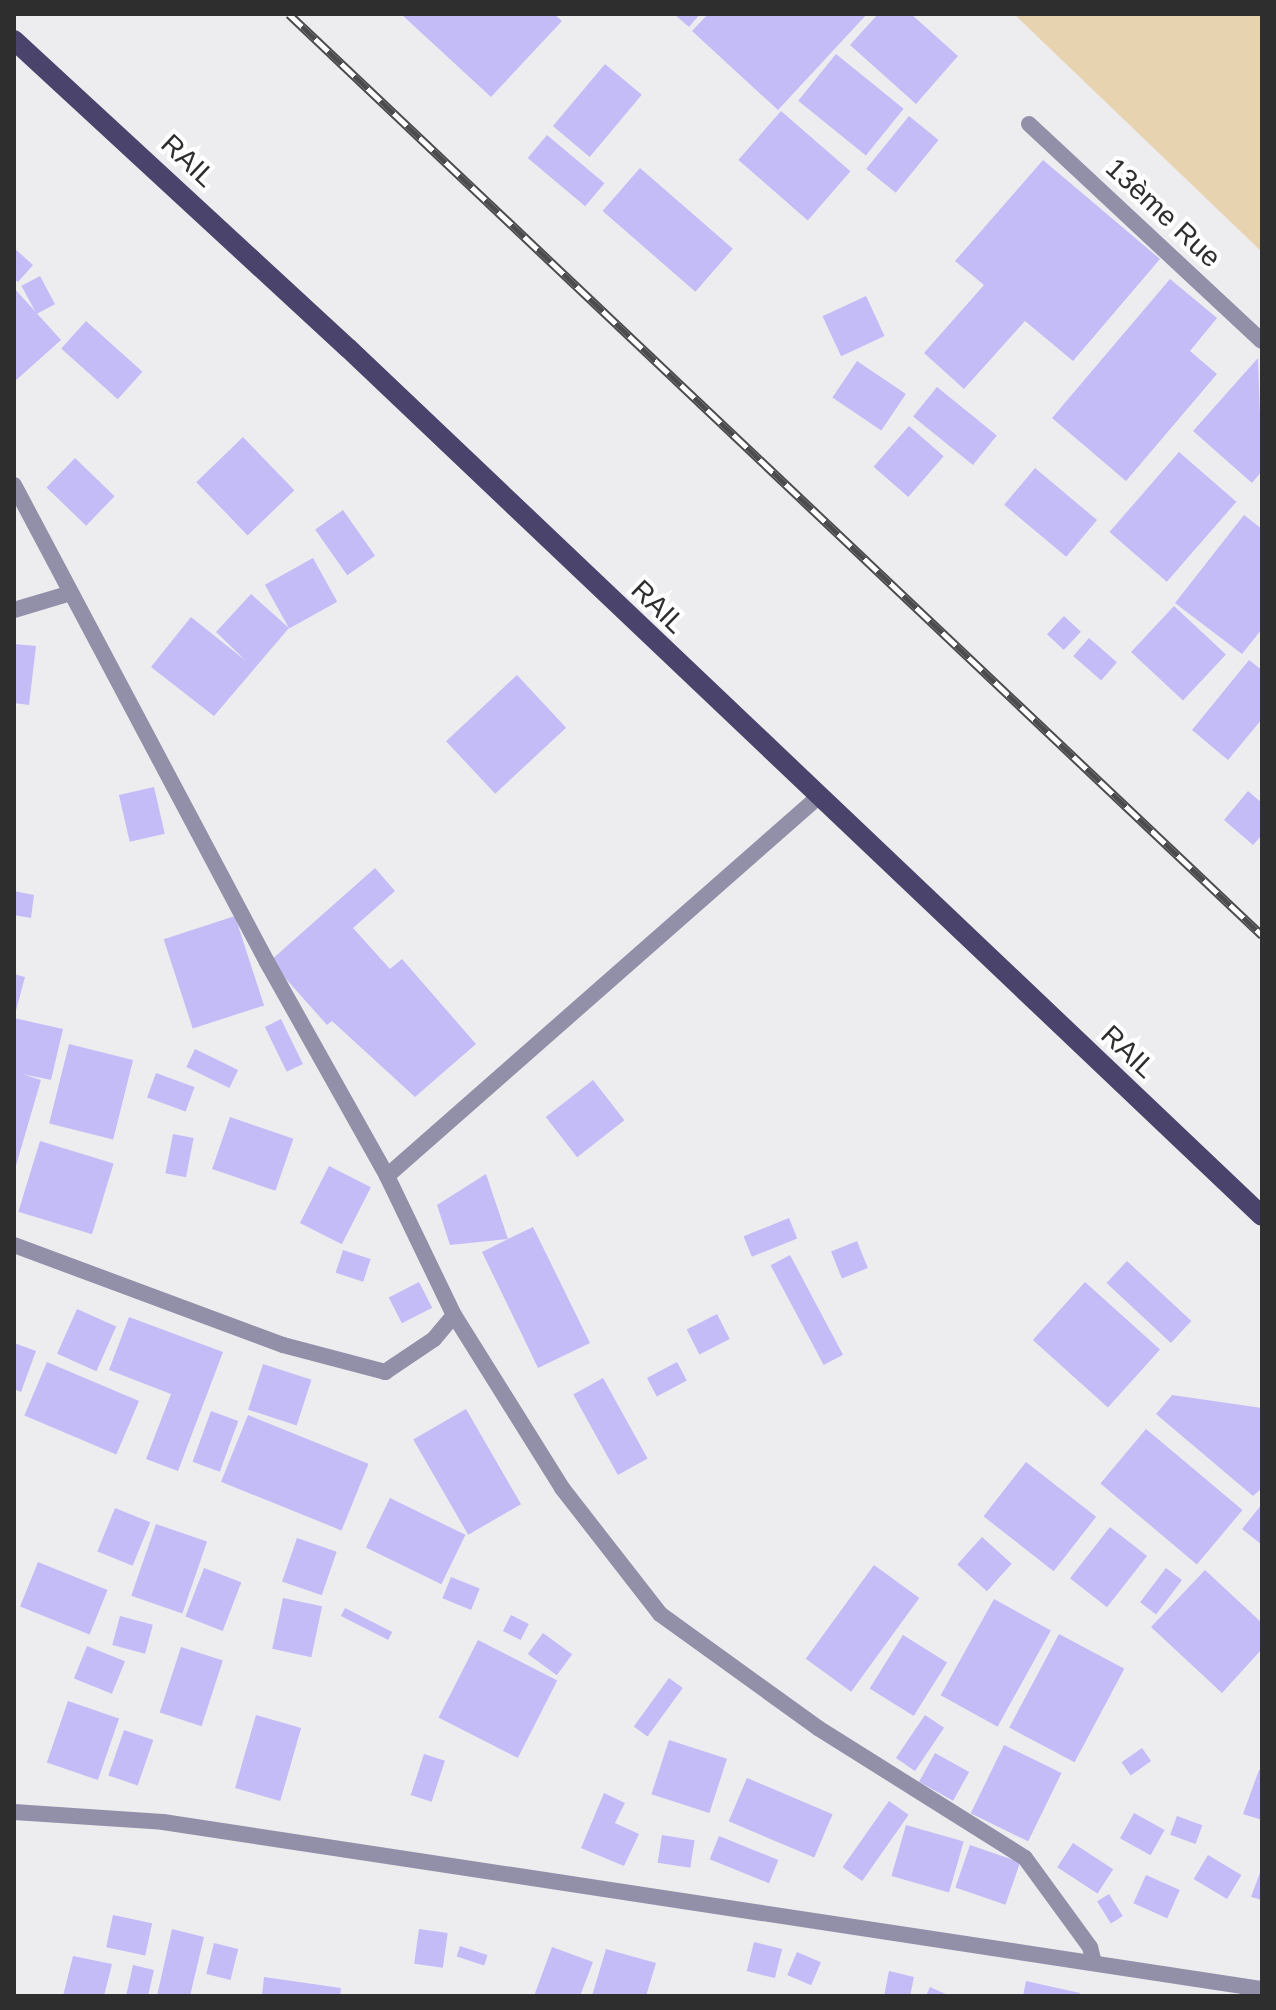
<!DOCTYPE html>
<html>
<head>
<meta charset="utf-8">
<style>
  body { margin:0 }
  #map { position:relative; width:1276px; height:2010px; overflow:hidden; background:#ededf0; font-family:Helvetica,sans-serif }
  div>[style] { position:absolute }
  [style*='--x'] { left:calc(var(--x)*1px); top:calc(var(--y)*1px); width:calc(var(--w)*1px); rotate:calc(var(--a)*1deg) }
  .green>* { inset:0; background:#e8d3b0 }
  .building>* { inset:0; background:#c4bcf6; transform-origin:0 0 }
  .minor>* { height:16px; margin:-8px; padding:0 8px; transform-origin:8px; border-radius:8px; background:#928fa8 }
  .primary>* { height:20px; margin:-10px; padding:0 10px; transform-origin:10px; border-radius:10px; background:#4a436c }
  .rail>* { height:9px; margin-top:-4.5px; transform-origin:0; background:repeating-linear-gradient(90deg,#fff 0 18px,#4c4c4e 0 36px); box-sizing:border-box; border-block:2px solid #4c4c4e }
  span { translate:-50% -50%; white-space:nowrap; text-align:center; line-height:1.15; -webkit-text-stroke:8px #fff; paint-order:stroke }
  .street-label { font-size:28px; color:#2e2e2f }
  .frame { position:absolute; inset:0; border:16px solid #2e2e2f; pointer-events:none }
</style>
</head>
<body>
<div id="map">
  <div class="green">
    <i style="clip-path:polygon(1014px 14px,1262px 14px,1262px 252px)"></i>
  </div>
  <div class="building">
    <i style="clip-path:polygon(401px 14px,554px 14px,562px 21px,491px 97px)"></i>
    <i style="clip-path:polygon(674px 14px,700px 14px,689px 27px)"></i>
    <i style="clip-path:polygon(708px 14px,867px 14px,778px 110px,692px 31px)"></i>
    <i style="clip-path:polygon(878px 14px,911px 14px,958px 56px,916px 104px,850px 45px)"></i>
    <i style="left:836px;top:54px;width:87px;height:60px;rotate:39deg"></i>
    <i style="left:605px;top:64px;width:48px;height:81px;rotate:40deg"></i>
    <i style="left:781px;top:111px;width:92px;height:65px;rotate:41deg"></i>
    <i style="left:909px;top:116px;width:38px;height:68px;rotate:39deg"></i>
    <i style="left:547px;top:135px;width:75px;height:30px;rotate:40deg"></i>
    <i style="clip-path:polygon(1043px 160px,1160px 259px,1073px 361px,1025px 321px,964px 389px,924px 353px,984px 285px,955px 261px)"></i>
    <i style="left:640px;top:168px;width:123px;height:57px;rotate:41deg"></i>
    <i style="clip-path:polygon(14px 248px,33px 265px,18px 282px,14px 279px)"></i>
    <i style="left:40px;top:276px;width:32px;height:21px;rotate:62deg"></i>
    <i style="clip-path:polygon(1170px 279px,1217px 318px,1190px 351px,1217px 374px,1126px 481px,1052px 418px)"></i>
    <i style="clip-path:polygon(14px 288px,61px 340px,14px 382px)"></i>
    <i style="left:866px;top:296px;width:44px;height:48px;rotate:65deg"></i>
    <i style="left:86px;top:321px;width:76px;height:37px;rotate:42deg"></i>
    <i style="clip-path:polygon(1258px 358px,1262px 471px,1252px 483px,1193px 431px)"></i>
    <i style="left:857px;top:361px;width:59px;height:44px;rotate:34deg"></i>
    <i style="left:937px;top:387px;width:77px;height:38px;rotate:39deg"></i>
    <i style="left:909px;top:426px;width:46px;height:54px;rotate:41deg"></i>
    <i style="left:243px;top:437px;width:74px;height:65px;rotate:46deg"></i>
    <i style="left:1179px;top:452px;width:76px;height:106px;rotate:41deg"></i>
    <i style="left:75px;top:458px;width:55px;height:41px;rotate:44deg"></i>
    <i style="left:1035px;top:468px;width:81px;height:48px;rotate:40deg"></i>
    <i style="left:343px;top:510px;width:56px;height:34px;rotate:55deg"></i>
    <i style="clip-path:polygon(1244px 515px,1262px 529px,1262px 629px,1242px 654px,1175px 603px)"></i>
    <i style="left:313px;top:558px;width:50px;height:55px;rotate:61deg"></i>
    <i style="clip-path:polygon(251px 594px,289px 628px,214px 716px,151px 667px,191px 617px,246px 661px,216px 632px)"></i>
    <i style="left:1174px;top:606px;width:71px;height:63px;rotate:43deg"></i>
    <i style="left:1064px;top:616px;width:23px;height:25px;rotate:43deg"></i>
    <i style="left:1089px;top:638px;width:37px;height:24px;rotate:41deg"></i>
    <i style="clip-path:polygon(14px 644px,36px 646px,29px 705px,14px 703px)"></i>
    <i style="clip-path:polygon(1249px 660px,1262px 670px,1262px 719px,1228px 760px,1192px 730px)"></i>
    <i style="left:517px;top:675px;width:72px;height:97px;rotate:47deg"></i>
    <i style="left:154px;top:787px;width:48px;height:36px;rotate:77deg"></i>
    <i style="clip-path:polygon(1248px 791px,1262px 803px,1262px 835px,1253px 845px,1224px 820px)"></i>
    <i style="clip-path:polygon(375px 868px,395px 891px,353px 928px,390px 969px,402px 959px,476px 1044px,415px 1097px,332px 1021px,327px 1025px,270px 961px)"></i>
    <i style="clip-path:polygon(14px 891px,34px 895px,31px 918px,14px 915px)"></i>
    <i style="left:235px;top:916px;width:94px;height:75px;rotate:72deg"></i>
    <i style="clip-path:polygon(14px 974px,25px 977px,15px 1014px,14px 1013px)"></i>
    <i style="clip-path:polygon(14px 1018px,63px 1029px,51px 1080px,22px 1074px,41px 1080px,15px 1169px)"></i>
    <i style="left:281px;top:1019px;width:50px;height:18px;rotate:64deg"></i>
    <i style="left:69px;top:1044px;width:66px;height:82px;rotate:14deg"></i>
    <i style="left:195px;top:1049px;width:48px;height:20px;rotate:26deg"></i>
    <i style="left:156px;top:1073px;width:41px;height:26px;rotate:20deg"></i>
    <i style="left:593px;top:1080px;width:51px;height:60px;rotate:52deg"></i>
    <i style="left:230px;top:1117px;width:67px;height:55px;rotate:19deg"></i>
    <i style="left:173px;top:1134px;width:21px;height:40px;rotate:11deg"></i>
    <i style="left:40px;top:1141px;width:77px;height:74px;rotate:17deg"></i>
    <i style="left:329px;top:1166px;width:47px;height:64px;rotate:27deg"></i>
    <i style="clip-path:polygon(486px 1174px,508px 1239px,533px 1227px,590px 1343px,538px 1368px,482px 1252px,508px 1239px,450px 1245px,437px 1205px)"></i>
    <i style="left:789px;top:1218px;width:22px;height:49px;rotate:68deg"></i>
    <i style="left:857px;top:1241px;width:29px;height:28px;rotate:68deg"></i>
    <i style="left:343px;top:1250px;width:29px;height:24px;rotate:18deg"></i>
    <i style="left:790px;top:1255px;width:113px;height:22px;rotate:62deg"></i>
    <i style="left:1127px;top:1261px;width:88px;height:30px;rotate:43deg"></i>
    <i style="left:419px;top:1282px;width:29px;height:34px;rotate:63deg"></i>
    <i style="left:1085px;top:1282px;width:101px;height:78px;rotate:42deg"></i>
    <i style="left:77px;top:1309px;width:43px;height:49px;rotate:24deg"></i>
    <i style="left:717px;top:1314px;width:28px;height:34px;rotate:63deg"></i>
    <i style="clip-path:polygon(129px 1317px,223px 1352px,178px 1471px,146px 1459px,171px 1394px,109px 1370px)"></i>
    <i style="clip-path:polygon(14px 1343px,36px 1351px,21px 1392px,14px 1389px)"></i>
    <i style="left:47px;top:1362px;width:100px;height:58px;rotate:23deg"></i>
    <i style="left:677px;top:1362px;width:21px;height:34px;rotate:62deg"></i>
    <i style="left:263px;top:1364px;width:51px;height:48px;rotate:18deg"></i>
    <i style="left:603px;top:1378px;width:92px;height:34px;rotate:61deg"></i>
    <i style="clip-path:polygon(1172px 1395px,1262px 1408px,1262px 1488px,1253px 1496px,1156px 1414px)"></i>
    <i style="left:466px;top:1409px;width:110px;height:61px;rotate:60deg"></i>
    <i style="left:211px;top:1411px;width:29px;height:54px;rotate:20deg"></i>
    <i style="left:248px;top:1415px;width:130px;height:72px;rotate:22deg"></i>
    <i style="left:1146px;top:1429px;width:126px;height:71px;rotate:40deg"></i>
    <i style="left:1026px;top:1462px;width:89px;height:69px;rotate:38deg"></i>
    <i style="left:390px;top:1498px;width:84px;height:55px;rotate:26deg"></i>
    <i style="clip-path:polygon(1262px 1504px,1262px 1545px,1242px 1529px)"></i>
    <i style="left:115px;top:1508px;width:38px;height:47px;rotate:22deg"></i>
    <i style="left:156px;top:1524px;width:54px;height:76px;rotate:19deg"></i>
    <i style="left:1110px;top:1527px;width:47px;height:65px;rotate:38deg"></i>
    <i style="left:982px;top:1537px;width:40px;height:37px;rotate:42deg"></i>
    <i style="left:297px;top:1538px;width:42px;height:46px;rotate:19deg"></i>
    <i style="left:38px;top:1562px;width:75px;height:48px;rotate:22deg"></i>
    <i style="left:874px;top:1565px;width:56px;height:116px;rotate:36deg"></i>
    <i style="left:204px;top:1568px;width:40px;height:52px;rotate:21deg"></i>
    <i style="left:1166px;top:1568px;width:20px;height:43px;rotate:37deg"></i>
    <i style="clip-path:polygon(1205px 1570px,1262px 1623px,1262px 1649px,1222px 1693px,1151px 1627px)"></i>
    <i style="left:451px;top:1577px;width:31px;height:23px;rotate:22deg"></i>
    <i style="left:283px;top:1598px;width:40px;height:52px;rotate:12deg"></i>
    <i style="left:994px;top:1599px;width:65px;height:110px;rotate:29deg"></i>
    <i style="left:345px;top:1608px;width:53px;height:9px;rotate:27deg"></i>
    <i style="left:511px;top:1615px;width:20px;height:18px;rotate:27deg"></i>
    <i style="left:120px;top:1616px;width:34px;height:30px;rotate:15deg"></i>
    <i style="left:543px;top:1633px;width:36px;height:26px;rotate:36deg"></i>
    <i style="left:1059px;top:1634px;width:74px;height:106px;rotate:28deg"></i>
    <i style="left:903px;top:1635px;width:52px;height:63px;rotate:32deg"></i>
    <i style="left:478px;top:1640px;width:89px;height:87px;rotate:27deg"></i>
    <i style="left:87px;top:1646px;width:41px;height:35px;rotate:22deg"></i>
    <i style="left:181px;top:1647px;width:44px;height:69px;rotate:18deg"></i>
    <i style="left:669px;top:1678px;width:17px;height:60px;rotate:36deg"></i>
    <i style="left:68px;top:1701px;width:54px;height:65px;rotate:19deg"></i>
    <i style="left:256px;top:1715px;width:47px;height:76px;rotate:16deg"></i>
    <i style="left:925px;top:1715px;width:23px;height:52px;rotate:34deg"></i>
    <i style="left:124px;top:1730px;width:31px;height:48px;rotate:19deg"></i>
    <i style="left:669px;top:1740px;width:61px;height:57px;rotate:18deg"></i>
    <i style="left:1004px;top:1745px;width:64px;height:76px;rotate:26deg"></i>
    <i style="left:1142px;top:1748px;width:16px;height:25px;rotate:55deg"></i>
    <i style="left:935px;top:1753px;width:39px;height:33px;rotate:29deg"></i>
    <i style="left:424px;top:1754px;width:22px;height:43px;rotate:18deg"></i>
    <i style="clip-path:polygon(1259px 1770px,1262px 1771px,1262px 1820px,1243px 1814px)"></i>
    <i style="left:747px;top:1778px;width:93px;height:47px;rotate:23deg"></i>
    <i style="clip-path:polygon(604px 1793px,625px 1803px,615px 1823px,639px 1834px,624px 1866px,581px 1848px)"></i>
    <i style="left:889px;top:1801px;width:24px;height:81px;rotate:35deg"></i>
    <i style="left:1134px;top:1813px;width:35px;height:29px;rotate:29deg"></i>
    <i style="left:1177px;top:1816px;width:27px;height:20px;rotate:20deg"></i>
    <i style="left:906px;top:1825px;width:60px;height:53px;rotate:16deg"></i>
    <i style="left:662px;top:1835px;width:33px;height:28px;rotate:9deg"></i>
    <i style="left:719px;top:1836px;width:64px;height:25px;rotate:22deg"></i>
    <i style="left:1073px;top:1843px;width:48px;height:29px;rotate:33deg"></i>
    <i style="left:970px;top:1845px;width:53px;height:45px;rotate:19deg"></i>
    <i style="left:1208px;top:1855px;width:39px;height:28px;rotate:31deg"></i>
    <i style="clip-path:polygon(1262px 1867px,1262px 1900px,1251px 1897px)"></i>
    <i style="left:1146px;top:1875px;width:37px;height:31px;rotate:24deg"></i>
    <i style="left:1109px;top:1894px;width:26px;height:14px;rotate:58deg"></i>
    <i style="left:113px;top:1915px;width:40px;height:33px;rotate:12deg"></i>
    <i style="clip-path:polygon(172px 1929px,204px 1937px,190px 1996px,157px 1996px)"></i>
    <i style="left:419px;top:1929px;width:29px;height:35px;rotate:8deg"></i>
    <i style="left:754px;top:1942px;width:29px;height:30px;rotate:14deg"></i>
    <i style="left:214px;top:1943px;width:25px;height:32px;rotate:14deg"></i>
    <i style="left:460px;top:1946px;width:29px;height:11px;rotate:18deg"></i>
    <i style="clip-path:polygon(552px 1947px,593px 1962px,580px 1996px,534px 1996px)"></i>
    <i style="clip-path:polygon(606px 1949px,656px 1963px,646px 1996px,592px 1996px)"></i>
    <i style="left:797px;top:1952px;width:26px;height:25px;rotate:23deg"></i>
    <i style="clip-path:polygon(73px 1956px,112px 1964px,104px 1996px,63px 1996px)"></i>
    <i style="clip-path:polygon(133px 1965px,154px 1970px,148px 1996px,126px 1996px)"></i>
    <i style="clip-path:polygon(889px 1971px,914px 1977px,910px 1996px,884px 1996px)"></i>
    <i style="clip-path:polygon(264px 1977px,341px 1988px,340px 1996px,262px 1996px)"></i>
    <i style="clip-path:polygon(1026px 1981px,1080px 1993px,1079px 1996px,1023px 1996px)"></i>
    <i style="clip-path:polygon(930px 1987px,950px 1996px,926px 1996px)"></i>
  </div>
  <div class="minor">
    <i style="--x:1029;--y:124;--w:318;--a:43"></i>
    <i style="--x:14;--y:485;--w:540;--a:62.06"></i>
    <i style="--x:267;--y:962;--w:245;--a:60.7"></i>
    <i style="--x:387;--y:1176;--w:154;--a:64.3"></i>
    <i style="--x:454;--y:1315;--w:204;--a:58"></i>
    <i style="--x:562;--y:1488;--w:160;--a:52.1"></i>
    <i style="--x:660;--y:1614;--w:195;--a:35.8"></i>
    <i style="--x:818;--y:1728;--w:244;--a:32.1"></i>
    <i style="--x:1025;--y:1858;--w:110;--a:53.9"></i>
    <i style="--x:1090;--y:1947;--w:16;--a:76"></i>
    <i style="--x:14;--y:610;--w:59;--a:-16.6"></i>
    <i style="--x:387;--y:1176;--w:573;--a:-41.32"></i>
    <i style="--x:14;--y:1245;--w:287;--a:20.4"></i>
    <i style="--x:283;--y:1345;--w:106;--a:14.8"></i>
    <i style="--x:385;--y:1372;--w:59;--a:-34"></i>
    <i style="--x:434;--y:1339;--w:31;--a:-50"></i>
    <i style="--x:14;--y:1812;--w:149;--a:3.8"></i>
    <i style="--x:163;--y:1822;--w:1112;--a:8.64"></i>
  </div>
  <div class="primary">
    <i style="--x:14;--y:40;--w:454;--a:42.7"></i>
    <i style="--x:348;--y:348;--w:1260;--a:43.52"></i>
  </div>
  <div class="rail">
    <i style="--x:289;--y:14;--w:1340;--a:43.43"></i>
  </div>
  <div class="street-label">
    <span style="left:188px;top:161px;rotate:43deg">RAIL</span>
    <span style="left:1163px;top:213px;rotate:43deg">13ème Rue</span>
    <span style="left:658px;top:607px;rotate:44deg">RAIL</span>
    <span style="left:1128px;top:1052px;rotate:43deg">RAIL</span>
  </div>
  <div class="frame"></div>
</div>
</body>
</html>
